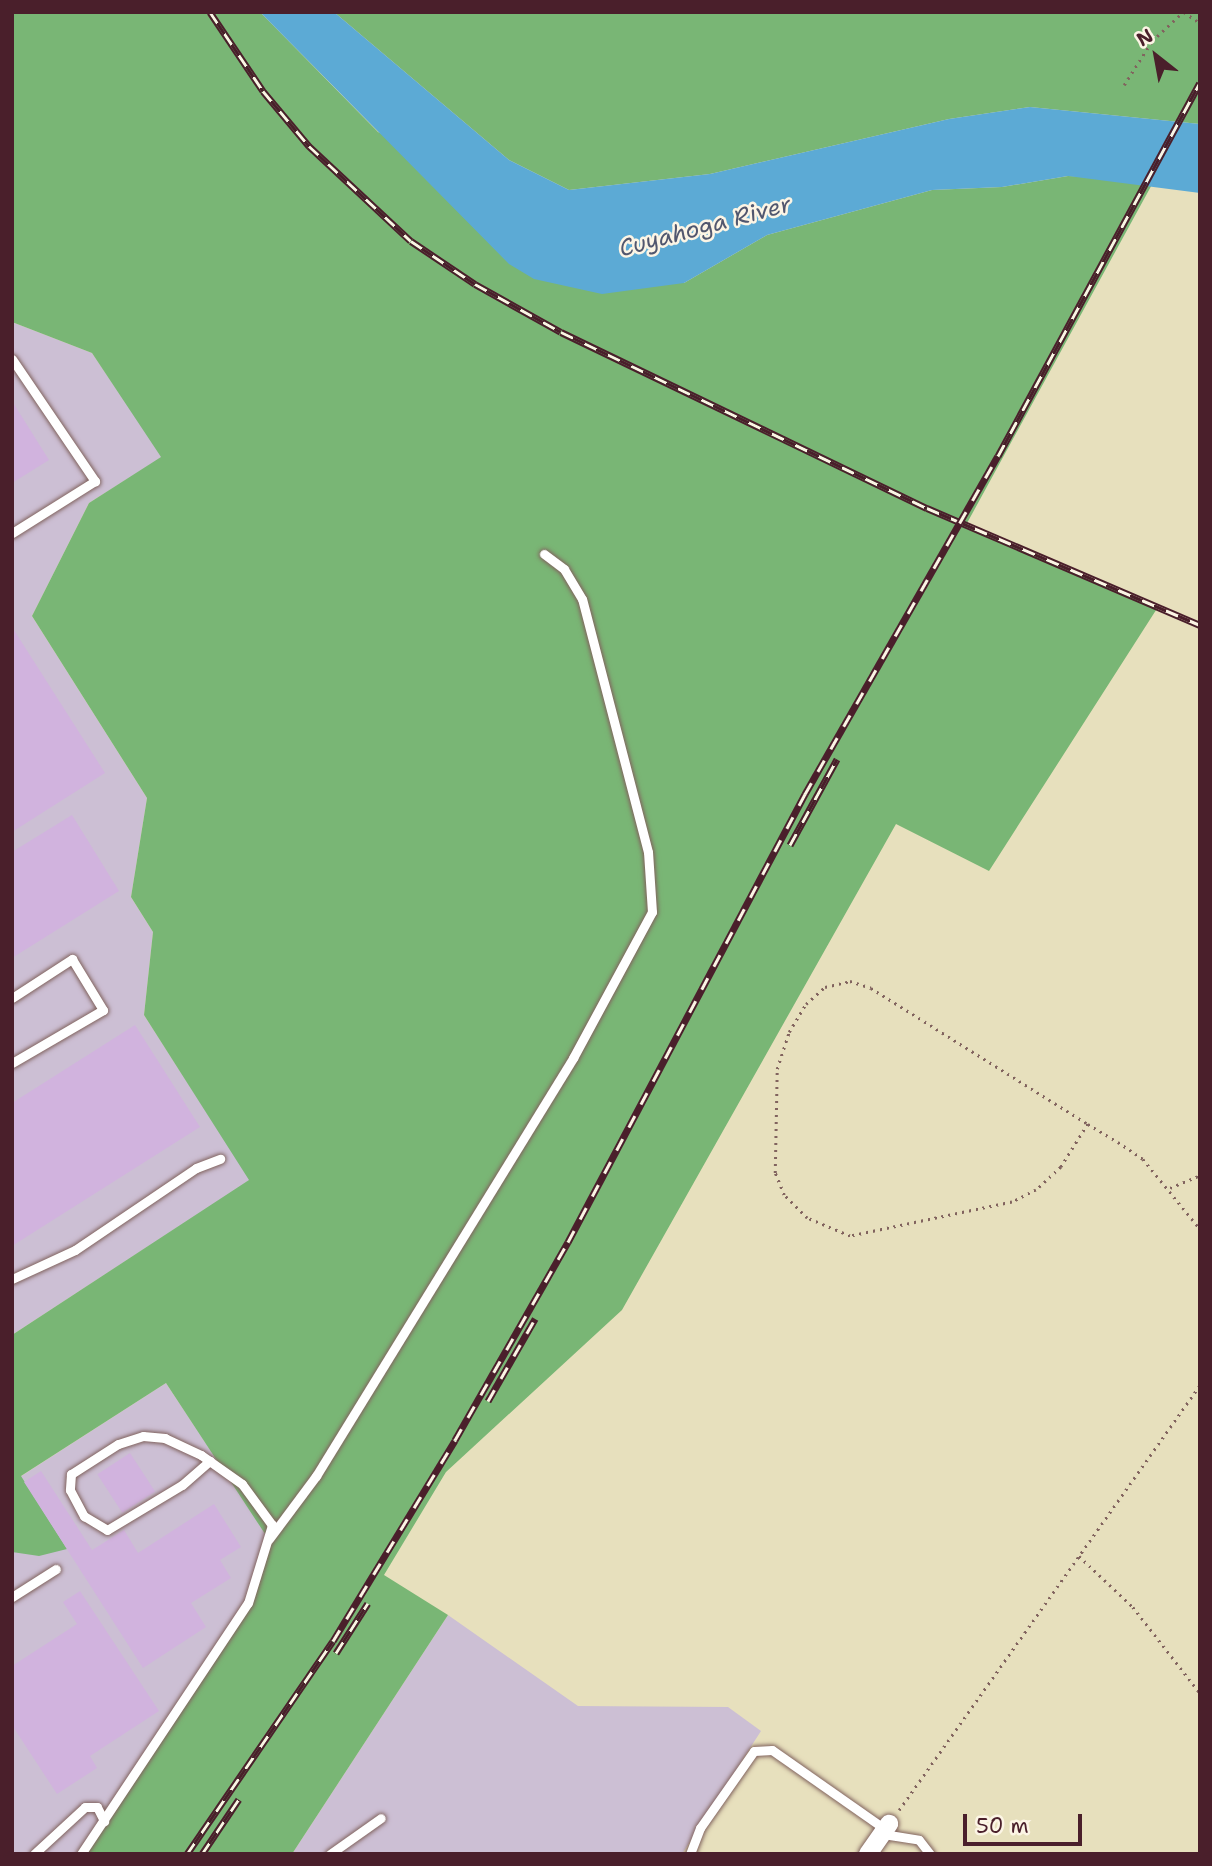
<!DOCTYPE html>
<html>
<head>
<meta charset="utf-8">
<style>
  body { margin:0 }
  #map { position:relative; width:1212px; height:1866px; overflow:hidden; background:#e7e0bd; font-family:"Shantell Sans",sans-serif }
  div>[style] { position:absolute }
  [style*='--x'] { left:calc(var(--x)*1px); top:calc(var(--y)*1px); width:calc(var(--w)*1px); rotate:calc(var(--a)*1deg) }
  .industrial>* { inset:0; background:#ccbfd4 }
  .forest>* { inset:0; background:#79b675 }
  .water>* { inset:0; background:#5caad5 }
  .building>* { inset:0; background:#d1b3de; transform-origin:0 0 }
  .path>* { height:2.5px; margin-top:-1.25px; transform-origin:0; background:repeating-linear-gradient(90deg,#81635e 0 2px,transparent 0 7px) }
  .roads { filter:drop-shadow(0 0 2px #81635e) drop-shadow(0 0 2px #81635e) }
  .lane>* { height:9px; margin:-4.5px; padding:0 4.5px; transform-origin:4.5px; border-radius:4.5px; background:#fff }
  .street>* { height:18px; margin:-9px; padding:0 9px; transform-origin:9px; border-radius:9px; background:#fff }
  .rail>* { height:7px; margin-top:-3.5px; transform-origin:0; background:repeating-linear-gradient(90deg,#fcf5e5 0 13px,#4a1f2b 0 26px); box-sizing:border-box; border-block:2px solid #4a1f2b }
  span { translate:-50% -50%; white-space:nowrap; text-align:center; line-height:1.15; -webkit-text-stroke:5px #fcf5e5; paint-order:stroke }
  .water-label { font-size:23px; color:#51576f; font-style:italic }
  .frame { position:absolute; inset:0; border:14px solid #4a1f2b; pointer-events:none }
  .north { position:absolute; left:1121px; top:21px; width:70px; height:70px; -webkit-text-stroke:5px #fcf5e5; paint-order:stroke; rotate:329deg; font-size:19px; font-weight:700; line-height:28px; text-align:center; color:#4a1f2b }
  .north::after { content:''; display:block; margin:auto; width:24px; height:32px; background:#4a1f2b; clip-path:polygon(50% 0,100% 100%,50% 72%,0 100%) }
  .scale { position:absolute; left:963px; top:1814px; width:119px; height:32px; box-sizing:border-box; border:4px solid #4a1f2b; border-top:0; padding-left:9px; font-size:21px; line-height:24px; white-space:nowrap; color:#4a1f2b; -webkit-text-stroke:5px #fcf5e5; paint-order:stroke }
</style>
</head>
<body>
<div id="map">
  <div class="industrial">
    <i style="clip-path:polygon(12px 322px,92px 353px,162px 457px,89px 503px,32px 616px,147px 798px,131px 897px,153px 932px,144px 1015px,250px 1180px,12px 1335px)"></i>
    <i style="clip-path:polygon(166px 1383px,269px 1539px,248px 1603px,81px 1854px,12px 1854px,12px 1482px)"></i>
    <i style="clip-path:polygon(448px 1615px,578px 1706px,728px 1707px,761px 1731px,682px 1854px,292px 1854px)"></i>
  </div>
  <div class="forest">
    <i style="clip-path:polygon(12px 12px,260px 12px,378px 132px,684px 283px,767px 235px,932px 190px,1002px 187px,1068px 176px,1155px 179px,966px 525px,1158px 607px,989px 871px,896px 824px,622px 1310px,446px 1472px,384px 1575px,448px 1615px,292px 1854px,81px 1854px,248px 1603px,269px 1540px,166px 1383px,21px 1476px,67px 1549px,39px 1556px,12px 1552px,12px 1335px,249px 1180px,144px 1015px,153px 932px,131px 897px,147px 798px,32px 616px,89px 503px,161px 457px,92px 353px,12px 322px)"></i>
    <i style="clip-path:polygon(334px 12px,1200px 12px,1200px 124px,1030px 107px,949px 119px,710px 174px,569px 190px,509px 160px)"></i>
  </div>
  <div class="water">
    <i style="clip-path:polygon(260px 12px,334px 12px,509px 160px,569px 190px,710px 174px,949px 119px,1030px 107px,1200px 124px,1200px 193px,1068px 176px,1002px 187px,932px 190px,767px 235px,684px 283px,602px 294px,534px 279px,509px 264px)"></i>
  </div>
  <div class="building">
    <i style="clip-path:polygon(12px 401px,49px 460px,12px 483px)"></i>
    <i style="clip-path:polygon(12px 627px,105px 773px,12px 832px)"></i>
    <i style="clip-path:polygon(72px 815px,119px 891px,12px 958px,12px 852px)"></i>
    <i style="clip-path:polygon(135px 1025px,200px 1127px,12px 1246px,12px 1103px)"></i>
    <i style="left:130px;top:1453px;width:46px;height:39px;rotate:57deg"></i>
    <i style="clip-path:polygon(41px 1471px,92px 1550px,124px 1530px,138px 1553px,214px 1504px,241px 1547px,220px 1560px,231px 1578px,191px 1603px,206px 1627px,143px 1668px,24px 1482px)"></i>
    <i style="clip-path:polygon(80px 1591px,159px 1711px,90px 1756px,97px 1768px,57px 1794px,12px 1725px,12px 1666px,77px 1624px,63px 1602px)"></i>
  </div>
  <div class="path">
    <i style="--x:1184;--y:12;--w:19;--a:35"></i>
    <i style="--x:1124;--y:85;--w:52;--a:-57.5"></i>
    <i style="--x:1152;--y:41;--w:42;--a:-43.1"></i>
    <i style="--x:1088;--y:1124;--w:51;--a:122.1"></i>
    <i style="--x:1061;--y:1167;--w:34;--a:137"></i>
    <i style="--x:1036;--y:1190;--w:27;--a:153"></i>
    <i style="--x:1012;--y:1202;--w:166;--a:168.1"></i>
    <i style="--x:850;--y:1236;--w:47;--a:-157.3"></i>
    <i style="--x:807;--y:1218;--w:33;--a:-135"></i>
    <i style="--x:784;--y:1195;--w:24;--a:-112"></i>
    <i style="--x:775;--y:1173;--w:104;--a:-88.9"></i>
    <i style="--x:777;--y:1069;--w:39;--a:-72"></i>
    <i style="--x:789;--y:1032;--w:33;--a:-59"></i>
    <i style="--x:806;--y:1004;--w:25;--a:-42"></i>
    <i style="--x:825;--y:987;--w:26;--a:-13"></i>
    <i style="--x:850;--y:981;--w:22;--a:18"></i>
    <i style="--x:871;--y:988;--w:256;--a:32.1"></i>
    <i style="--x:1088;--y:1124;--w:35;--a:31"></i>
    <i style="--x:1118;--y:1142;--w:30;--a:34"></i>
    <i style="--x:1143;--y:1159;--w:90;--a:50.8"></i>
    <i style="--x:1170;--y:1188;--w:33;--a:-23"></i>
    <i style="--x:1079;--y:1556;--w:74;--a:43.4"></i>
    <i style="--x:1133;--y:1607;--w:109;--a:52.1"></i>
    <i style="--x:899;--y:1810;--w:521;--a:-54.69"></i>
  </div>
  <div class="roads">
    <div class="lane">
      <i style="--x:12;--y:359;--w:148;--a:55.8"></i>
      <i style="--x:95;--y:481;--w:98;--a:147.9"></i>
      <i style="--x:12;--y:998;--w:72;--a:-33"></i>
      <i style="--x:72;--y:959;--w:60;--a:58.7"></i>
      <i style="--x:103;--y:1010;--w:105;--a:149.8"></i>
      <i style="--x:12;--y:1279;--w:69;--a:-24.7"></i>
      <i style="--x:75;--y:1250;--w:146;--a:-34.1"></i>
      <i style="--x:196;--y:1168;--w:26;--a:-21"></i>
      <i style="--x:269;--y:1539;--w:79;--a:-53.3"></i>
      <i style="--x:316;--y:1476;--w:491;--a:-58.4"></i>
      <i style="--x:573;--y:1058;--w:166;--a:-61.6"></i>
      <i style="--x:652;--y:912;--w:60;--a:-93.8"></i>
      <i style="--x:648;--y:852;--w:261;--a:-104.6"></i>
      <i style="--x:582;--y:599;--w:35;--a:-121"></i>
      <i style="--x:564;--y:569;--w:25;--a:-143"></i>
      <i style="--x:12;--y:1597;--w:52;--a:-32.5"></i>
      <i style="--x:883;--y:1834;--w:36;--a:9"></i>
      <i style="--x:919;--y:1840;--w:18;--a:52"></i>
      <i style="--x:34;--y:1854;--w:69;--a:-42.7"></i>
      <i style="--x:85;--y:1807;--w:12;--a:0"></i>
      <i style="--x:97;--y:1807;--w:16;--a:63"></i>
      <i style="--x:81;--y:1854;--w:301;--a:-56.4"></i>
      <i style="--x:248;--y:1603;--w:82;--a:-72.9"></i>
      <i style="--x:272;--y:1525;--w:51;--a:-126.2"></i>
      <i style="--x:242;--y:1484;--w:50;--a:-144.7"></i>
      <i style="--x:201;--y:1455;--w:40;--a:-155"></i>
      <i style="--x:165;--y:1438;--w:22;--a:-175"></i>
      <i style="--x:143;--y:1436;--w:26;--a:162"></i>
      <i style="--x:118;--y:1444;--w:56;--a:147.4"></i>
      <i style="--x:71;--y:1474;--w:16;--a:94"></i>
      <i style="--x:70;--y:1490;--w:30;--a:62"></i>
      <i style="--x:84;--y:1516;--w:27;--a:31"></i>
      <i style="--x:107;--y:1530;--w:87;--a:-31"></i>
      <i style="--x:182;--y:1485;--w:37;--a:-41"></i>
      <i style="--x:330;--y:1854;--w:62;--a:-35.2"></i>
      <i style="--x:690;--y:1854;--w:28;--a:-69"></i>
      <i style="--x:700;--y:1828;--w:94;--a:-55"></i>
      <i style="--x:754;--y:1751;--w:18;--a:-3"></i>
      <i style="--x:772;--y:1750;--w:138;--a:35"></i>
    </div>
    <div class="street">
      <i style="--x:868;--y:1854;--w:37;--a:-55"></i>
    </div>
  </div>
  <div class="rail">
    <i style="--x:210;--y:12;--w:95;--a:56.1"></i>
    <i style="--x:263;--y:91;--w:72;--a:50.1"></i>
    <i style="--x:309;--y:146;--w:139;--a:43"></i>
    <i style="--x:411;--y:241;--w:77;--a:33.9"></i>
    <i style="--x:475;--y:284;--w:98;--a:29.2"></i>
    <i style="--x:561;--y:332;--w:406;--a:25.7"></i>
    <i style="--x:927;--y:508;--w:297;--a:23.2"></i>
    <i style="--x:790;--y:845;--w:98;--a:-61.3"></i>
    <i style="--x:488;--y:1401;--w:95;--a:-60.2"></i>
    <i style="--x:336;--y:1653;--w:59;--a:-57.4"></i>
    <i style="--x:187;--y:1854;--w:258;--a:-55.6"></i>
    <i style="--x:333;--y:1641;--w:235;--a:-58.7"></i>
    <i style="--x:455;--y:1440;--w:228;--a:-60.3"></i>
    <i style="--x:568;--y:1242;--w:507;--a:-62.12"></i>
    <i style="--x:805;--y:794;--w:389;--a:-60.3"></i>
    <i style="--x:998;--y:456;--w:424;--a:-61.6"></i>
    <i style="--x:202;--y:1854;--w:66;--a:-56.1"></i>
  </div>
  <div class="water-label">
    <span style="left:705px;top:226px;rotate:-15deg">Cuyahoga River</span>
  </div>
  <div class="frame"></div>
  <div class="north">N</div>
  <div class="scale">50 m</div>
</div>
</body>
</html>
